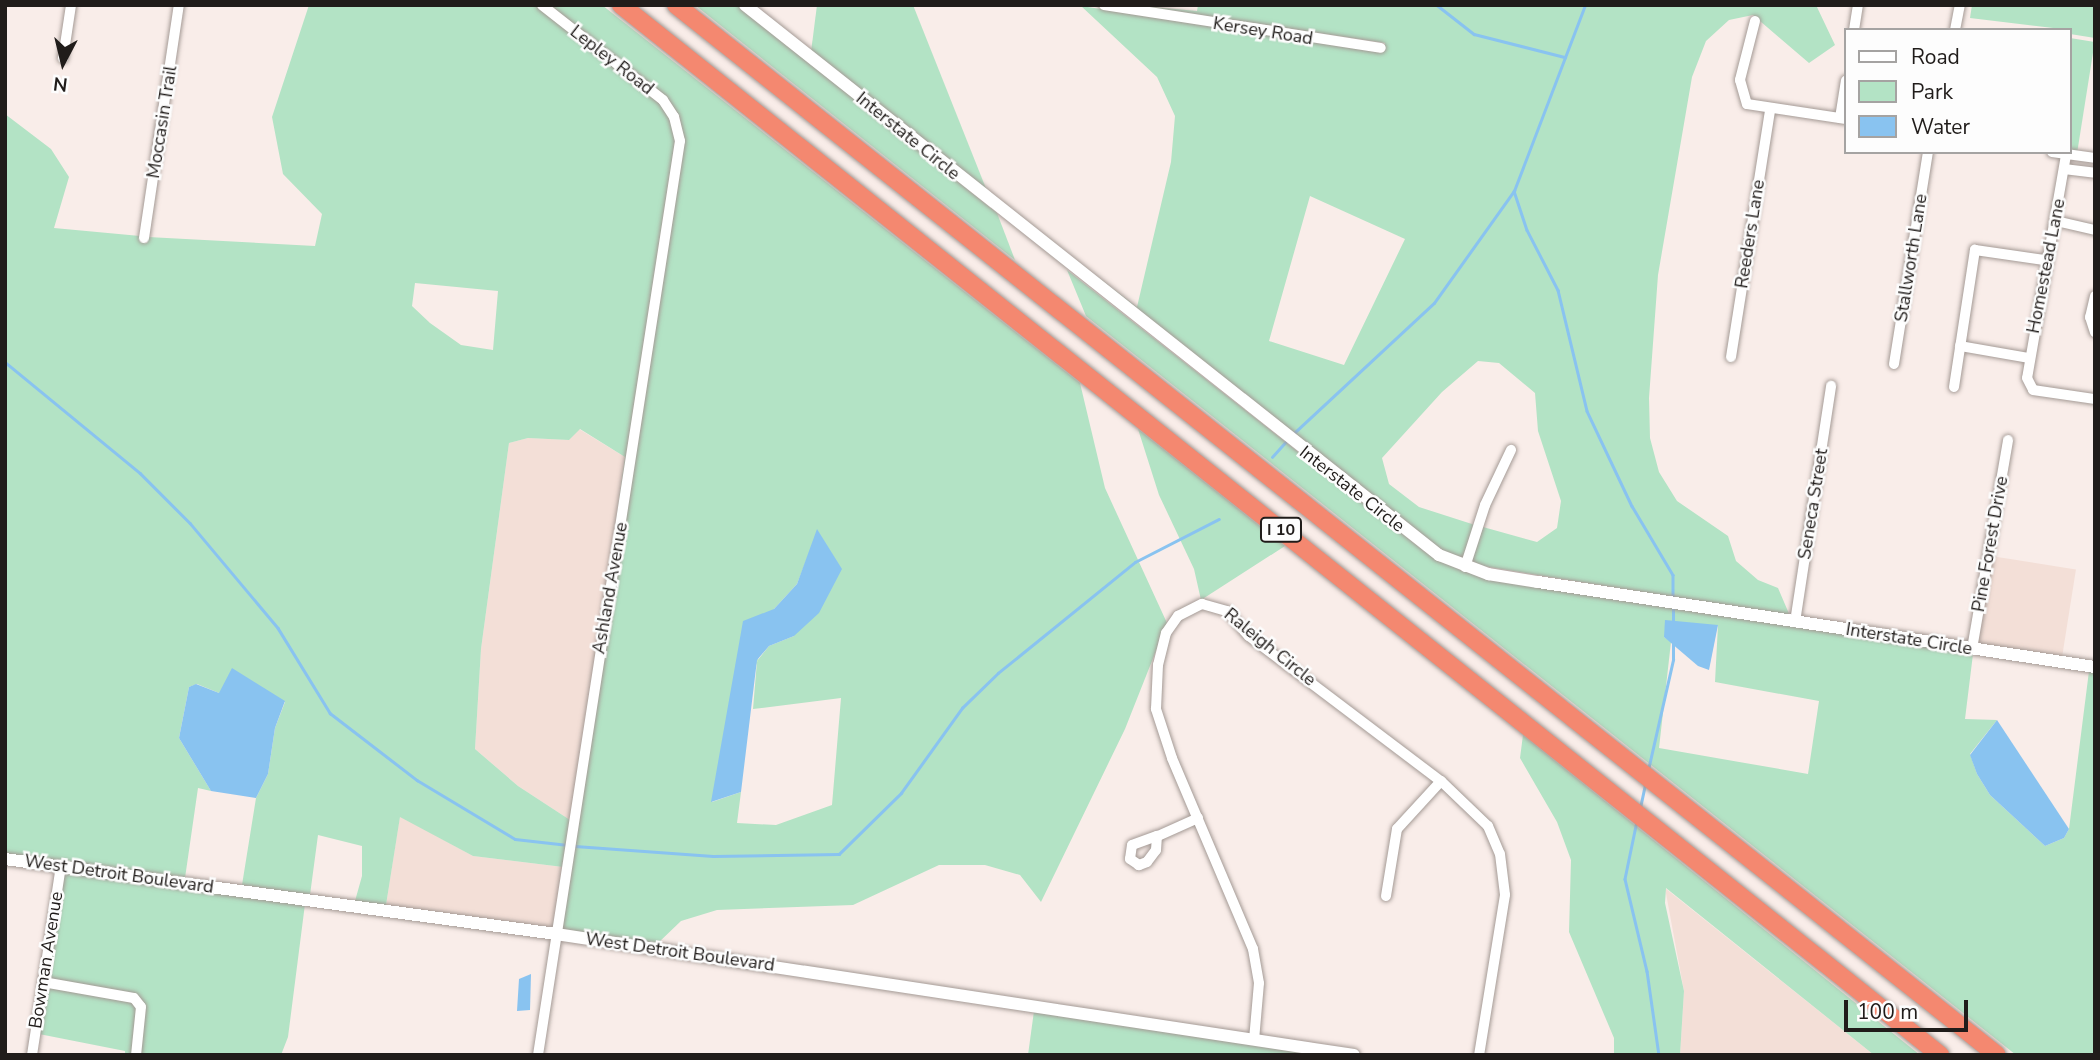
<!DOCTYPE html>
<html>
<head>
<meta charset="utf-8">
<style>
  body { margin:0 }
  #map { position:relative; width:2100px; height:1060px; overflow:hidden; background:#f9ede9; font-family:"Nunito Sans",sans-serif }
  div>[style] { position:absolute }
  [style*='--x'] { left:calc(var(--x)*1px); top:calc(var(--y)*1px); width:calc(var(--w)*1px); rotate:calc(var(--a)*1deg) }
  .built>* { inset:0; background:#f3dfd7; transform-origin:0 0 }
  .green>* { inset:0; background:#b3e3c5; transform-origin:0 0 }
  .water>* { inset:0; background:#89c3f0 }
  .stream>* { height:2.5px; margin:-1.25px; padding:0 1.25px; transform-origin:1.25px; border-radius:1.25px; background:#89c3f0 }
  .roads { filter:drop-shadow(0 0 2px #a49a95) drop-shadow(0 0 2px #a49a95) }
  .minor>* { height:10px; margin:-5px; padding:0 5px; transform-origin:5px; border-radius:5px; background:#fff }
  .tertiary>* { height:12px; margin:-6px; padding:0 6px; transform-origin:6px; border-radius:6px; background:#fff }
  .motorway>* { height:18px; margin:-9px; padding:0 9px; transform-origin:9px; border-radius:9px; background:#f48870 }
  span { translate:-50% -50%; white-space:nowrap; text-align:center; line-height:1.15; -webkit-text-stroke:5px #fdfdfd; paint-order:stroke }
  .shield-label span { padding:2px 5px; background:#fdfdfd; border:2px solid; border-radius:5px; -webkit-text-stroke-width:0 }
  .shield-label { font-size:16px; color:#201c1a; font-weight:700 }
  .street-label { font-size:18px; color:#201c1a }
  .frame { position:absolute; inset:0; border:7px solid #201c1a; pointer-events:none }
  .legend { position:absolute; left:1844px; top:28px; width:228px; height:126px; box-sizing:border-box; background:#fdfdfd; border:2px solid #a5a3a2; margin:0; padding:9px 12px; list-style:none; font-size:21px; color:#201c1a }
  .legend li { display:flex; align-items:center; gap:14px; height:35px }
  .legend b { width:35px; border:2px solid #a5a3a2 }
  .north { position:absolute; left:28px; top:28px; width:70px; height:70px; -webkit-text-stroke:5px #fdfdfd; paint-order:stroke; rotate:187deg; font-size:19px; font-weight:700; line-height:28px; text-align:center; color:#201c1a }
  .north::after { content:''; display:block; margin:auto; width:24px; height:32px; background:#201c1a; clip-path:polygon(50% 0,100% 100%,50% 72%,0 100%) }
  .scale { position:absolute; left:1844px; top:1000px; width:124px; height:32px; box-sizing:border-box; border:4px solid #201c1a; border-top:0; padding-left:9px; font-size:21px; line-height:24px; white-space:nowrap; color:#201c1a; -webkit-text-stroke:5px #fdfdfd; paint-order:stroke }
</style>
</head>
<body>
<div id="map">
  <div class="built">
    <i style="clip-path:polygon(579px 429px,625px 457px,570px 820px,518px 786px,475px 749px,481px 649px,509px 443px,528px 438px,569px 440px)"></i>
    <i style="left:1991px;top:556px;width:86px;height:89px;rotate:9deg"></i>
    <i style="clip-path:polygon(400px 816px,473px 856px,563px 867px,553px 928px,386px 905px)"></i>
    <i style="clip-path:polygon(1665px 888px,1874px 1055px,1680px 1055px,1684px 991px)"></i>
  </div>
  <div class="green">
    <i style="clip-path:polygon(evenodd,309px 5px,535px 5px,660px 104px,671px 120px,675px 141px,613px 543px,625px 457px,580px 429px,569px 440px,528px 438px,509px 443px,481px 649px,475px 749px,518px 786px,570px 820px,563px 867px,473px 856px,400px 817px,386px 905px,355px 901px,362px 876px,362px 846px,318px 835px,310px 895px,242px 885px,256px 798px,268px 774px,275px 728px,285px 702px,219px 693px,197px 684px,189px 687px,179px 738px,211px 791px,198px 788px,185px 878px,5px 854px,5px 114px,51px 149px,69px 177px,54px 228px,140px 236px,140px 242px,147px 243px,148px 237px,315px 246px,322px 214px,283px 174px,272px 117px,309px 5px,415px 283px,498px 291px,493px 350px,461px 345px,430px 323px,412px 306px,415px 283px)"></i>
    <i style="clip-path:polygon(evenodd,550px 5px,602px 5px,1080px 383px,1105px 488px,1167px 623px,1125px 729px,1041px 902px,1020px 875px,985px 865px,939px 865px,853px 905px,717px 910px,681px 921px,657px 944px,561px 929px,684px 141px,679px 115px,665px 96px,550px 5px,818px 530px,794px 636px,769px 646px,757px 661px,753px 709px,841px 698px,832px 805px,776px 825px,737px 823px,741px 792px,712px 802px,774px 609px,797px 584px,818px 530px)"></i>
    <i style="clip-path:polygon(695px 5px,737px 5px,997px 213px,1015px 260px)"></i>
    <i style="clip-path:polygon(817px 5px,913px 5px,989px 196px,811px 52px)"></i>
    <i style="clip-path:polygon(evenodd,1132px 5px,1197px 11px,1198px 5px,1816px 5px,1835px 45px,1809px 63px,1753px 15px,1729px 20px,1706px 41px,1692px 77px,1658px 275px,1649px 398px,1650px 438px,1659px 472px,1677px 501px,1728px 536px,1736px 561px,1758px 580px,1778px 588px,1790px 616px,1471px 564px,1483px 527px,1537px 542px,1557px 528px,1561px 501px,1538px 431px,1535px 393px,1499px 363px,1478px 361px,1442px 392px,1382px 458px,1389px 484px,1419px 507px,1475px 525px,1463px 561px,1440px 550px,1057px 246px,1137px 307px,1171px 162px,1175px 116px,1157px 77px,1081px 6px,1384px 52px,1385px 43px,1132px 5px,1310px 196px,1405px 239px,1344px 365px,1269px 341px,1310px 196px)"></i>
    <i style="clip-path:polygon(1972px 5px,2093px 5px,2095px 38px,2070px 34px,2070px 30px,1970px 18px)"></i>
    <i style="left:2070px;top:38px;width:25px;height:112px;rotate:9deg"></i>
    <i style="clip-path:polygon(evenodd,1067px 270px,1424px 551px,1460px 570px,1487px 578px,1973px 654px,1965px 719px,1997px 720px,1970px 754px,1977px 774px,1990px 795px,2045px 846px,2064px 838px,2069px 829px,2089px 671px,2095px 672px,2095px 1055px,2016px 1055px,1086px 316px,1067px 270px,1718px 625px,1715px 682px,1819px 701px,1808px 774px,1659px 748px,1671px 642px,1664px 637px,1718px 625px)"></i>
    <i style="clip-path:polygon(1138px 429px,1285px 546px,1201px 600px,1194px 569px,1159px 495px)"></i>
    <i style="clip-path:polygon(1523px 735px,1920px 1055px,1874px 1055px,1666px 888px,1665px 903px,1684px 991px,1680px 1055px,1614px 1055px,1614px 1038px,1569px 932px,1571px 860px,1557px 822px,1520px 758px)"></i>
    <i style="clip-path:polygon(65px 871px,305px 904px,288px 1037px,281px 1055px,125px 1055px,125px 1051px,39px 1034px)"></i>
    <i style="clip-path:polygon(1034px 1011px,1322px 1055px,1028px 1055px)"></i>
  </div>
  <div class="water">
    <i style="clip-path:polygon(817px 529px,842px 569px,819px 613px,794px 636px,769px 646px,757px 660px,741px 792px,711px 802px,743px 621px,774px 609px,797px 584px)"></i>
    <i style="clip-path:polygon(1665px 620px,1718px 625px,1709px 670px,1698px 666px,1664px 637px)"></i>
    <i style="clip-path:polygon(232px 668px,285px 701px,275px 728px,268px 774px,256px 798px,211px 791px,179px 738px,189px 687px,196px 684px,219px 693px)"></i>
    <i style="clip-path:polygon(1997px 720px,2069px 829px,2064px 838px,2045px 846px,1990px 795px,1977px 774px,1970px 755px)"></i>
    <i style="clip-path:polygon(531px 974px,530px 1010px,517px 1011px,519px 979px)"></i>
  </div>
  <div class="stream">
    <i style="--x:1437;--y:5;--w:47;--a:38.1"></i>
    <i style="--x:1474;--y:34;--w:94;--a:14.2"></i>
    <i style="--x:1514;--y:191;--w:41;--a:71.6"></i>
    <i style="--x:1527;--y:230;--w:68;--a:62.7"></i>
    <i style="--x:1558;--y:290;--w:124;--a:76.5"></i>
    <i style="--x:1587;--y:411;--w:105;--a:64.7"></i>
    <i style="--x:1632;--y:506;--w:80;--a:59.3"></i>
    <i style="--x:1673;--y:575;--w:23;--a:90"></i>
    <i style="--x:5;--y:362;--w:175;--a:39.4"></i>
    <i style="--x:140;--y:473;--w:71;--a:45"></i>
    <i style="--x:190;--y:523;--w:137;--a:50"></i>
    <i style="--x:278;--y:628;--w:100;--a:58.5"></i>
    <i style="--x:330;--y:713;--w:110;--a:37.6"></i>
    <i style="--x:417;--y:780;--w:114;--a:31"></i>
    <i style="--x:515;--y:839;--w:53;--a:6.5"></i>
    <i style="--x:1293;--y:434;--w:192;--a:-42.9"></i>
    <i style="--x:1434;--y:303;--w:138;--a:-54.5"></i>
    <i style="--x:1514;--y:191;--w:199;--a:-69.1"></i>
    <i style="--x:1272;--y:457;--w:24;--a:-48"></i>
    <i style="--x:1673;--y:622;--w:14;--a:-90"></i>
    <i style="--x:1648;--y:770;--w:113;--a:-77.2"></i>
    <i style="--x:1673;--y:660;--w:20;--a:-90"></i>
    <i style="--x:1640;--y:808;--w:25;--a:-78"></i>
    <i style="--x:1637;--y:821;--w:59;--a:101.7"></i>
    <i style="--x:1625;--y:879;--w:95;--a:76.6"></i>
    <i style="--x:1647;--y:971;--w:85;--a:81.9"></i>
    <i style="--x:575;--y:846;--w:138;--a:4.1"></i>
    <i style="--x:713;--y:856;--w:126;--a:-0.9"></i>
    <i style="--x:839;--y:854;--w:87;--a:-44.5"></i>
    <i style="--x:901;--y:793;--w:105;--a:-54.3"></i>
    <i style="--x:962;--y:708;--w:50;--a:-44.2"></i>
    <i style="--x:998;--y:673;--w:176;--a:-39"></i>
    <i style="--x:1135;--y:562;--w:94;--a:-27.1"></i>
  </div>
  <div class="roads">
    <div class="minor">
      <i style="--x:1104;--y:5;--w:280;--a:8.8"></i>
      <i style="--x:1755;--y:21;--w:61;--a:104.3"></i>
      <i style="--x:1740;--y:80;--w:25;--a:74"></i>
      <i style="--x:1747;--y:104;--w:100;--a:8.6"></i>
      <i style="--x:1854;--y:30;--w:25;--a:-81"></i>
      <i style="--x:1955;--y:30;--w:25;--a:-79"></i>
      <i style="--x:63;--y:58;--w:54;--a:-81.4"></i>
      <i style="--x:1840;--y:118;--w:38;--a:-81"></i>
      <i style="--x:2052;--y:152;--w:43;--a:7.9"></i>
      <i style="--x:2066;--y:155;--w:226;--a:99.9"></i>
      <i style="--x:2027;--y:378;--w:13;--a:63"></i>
      <i style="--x:2033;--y:390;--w:63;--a:8.3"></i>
      <i style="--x:2064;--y:169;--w:31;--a:7"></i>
      <i style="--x:2056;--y:221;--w:40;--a:13"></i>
      <i style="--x:144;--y:238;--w:236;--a:-81.5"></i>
      <i style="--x:2095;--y:296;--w:22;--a:103"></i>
      <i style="--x:2090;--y:317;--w:16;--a:72"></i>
      <i style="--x:1960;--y:346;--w:70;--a:9.9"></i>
      <i style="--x:1731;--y:357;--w:249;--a:-81"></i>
      <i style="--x:1894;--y:364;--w:215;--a:-80.9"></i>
      <i style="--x:1954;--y:387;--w:139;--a:-81.3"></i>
      <i style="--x:1975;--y:250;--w:70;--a:8.2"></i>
      <i style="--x:1465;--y:567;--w:65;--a:-72.1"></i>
      <i style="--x:1485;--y:505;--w:61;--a:-64.7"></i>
      <i style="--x:1795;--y:622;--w:239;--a:-81.3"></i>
      <i style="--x:1972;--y:649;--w:212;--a:-80.2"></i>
      <i style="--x:1157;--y:836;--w:14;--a:94"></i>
      <i style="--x:1156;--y:850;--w:15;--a:127"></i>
      <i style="--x:1147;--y:862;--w:9;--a:159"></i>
      <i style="--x:1139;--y:865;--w:11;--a:-146"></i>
      <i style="--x:1130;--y:859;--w:14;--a:-82"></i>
      <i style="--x:1132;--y:845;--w:27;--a:-20"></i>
      <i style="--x:1158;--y:836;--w:44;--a:-24.2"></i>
      <i style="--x:1386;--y:896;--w:68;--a:-80.7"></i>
      <i style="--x:1397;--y:829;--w:65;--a:-47.5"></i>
      <i style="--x:43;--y:982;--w:92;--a:10"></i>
      <i style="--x:134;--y:998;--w:11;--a:52"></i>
      <i style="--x:141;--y:1007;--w:48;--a:95.9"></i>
      <i style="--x:1254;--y:1040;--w:57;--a:-85"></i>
      <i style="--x:1259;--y:983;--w:35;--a:-100"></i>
      <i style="--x:1253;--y:949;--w:207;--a:-113"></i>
      <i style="--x:1172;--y:758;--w:52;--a:-108.1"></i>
      <i style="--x:1156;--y:709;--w:44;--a:-87.4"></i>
      <i style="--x:1158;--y:665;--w:33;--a:-76"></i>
      <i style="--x:1166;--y:633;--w:21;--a:-55"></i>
      <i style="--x:1178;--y:616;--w:27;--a:-27"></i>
      <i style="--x:1202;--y:604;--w:26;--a:16"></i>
      <i style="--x:1227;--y:611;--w:33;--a:49"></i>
      <i style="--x:1249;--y:636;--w:241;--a:37.1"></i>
      <i style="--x:1441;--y:781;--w:65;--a:43.8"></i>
      <i style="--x:1488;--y:826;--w:30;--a:67"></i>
      <i style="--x:1500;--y:854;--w:41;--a:83"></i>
      <i style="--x:1505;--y:895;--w:162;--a:99.2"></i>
      <i style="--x:32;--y:1055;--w:191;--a:-81.3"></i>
      <i style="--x:538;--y:1055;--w:925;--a:-81.17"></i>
      <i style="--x:680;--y:141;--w:25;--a:-104"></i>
      <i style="--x:674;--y:117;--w:20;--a:-123"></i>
      <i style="--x:663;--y:100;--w:154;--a:-141.9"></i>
    </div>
    <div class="tertiary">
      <i style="--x:745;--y:5;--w:886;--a:38.4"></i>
      <i style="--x:1439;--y:555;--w:53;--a:21.2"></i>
      <i style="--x:1488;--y:574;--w:51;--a:9.1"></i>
      <i style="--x:1538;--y:582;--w:563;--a:8.68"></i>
      <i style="--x:5;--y:859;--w:556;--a:7.75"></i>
      <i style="--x:556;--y:934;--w:807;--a:8.62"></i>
    </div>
    <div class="motorway">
      <i style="--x:621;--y:5;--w:1686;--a:38.52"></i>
      <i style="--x:676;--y:5;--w:1687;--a:38.48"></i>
    </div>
  </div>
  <div class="shield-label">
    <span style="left:1281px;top:530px">I 10</span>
  </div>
  <div class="street-label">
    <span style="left:1263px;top:31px;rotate:9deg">Kersey Road</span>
    <span style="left:612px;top:60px;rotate:38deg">Lepley Road</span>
    <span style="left:162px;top:122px;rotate:-81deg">Moccasin Trail</span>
    <span style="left:908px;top:136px;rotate:39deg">Interstate Circle</span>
    <span style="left:1750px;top:234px;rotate:-81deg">Reeders Lane</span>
    <span style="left:1911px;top:258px;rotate:-81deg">Stallworth Lane</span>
    <span style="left:2046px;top:266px;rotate:-79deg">Homestead Lane</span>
    <span style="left:1352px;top:489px;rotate:38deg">Interstate Circle</span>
    <span style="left:1813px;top:504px;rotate:-81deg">Seneca Street</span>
    <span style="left:1990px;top:544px;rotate:-80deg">Pine Forest Drive</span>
    <span style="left:610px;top:588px;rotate:-80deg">Ashland Avenue</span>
    <span style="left:1909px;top:639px;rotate:9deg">Interstate Circle</span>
    <span style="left:1270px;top:647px;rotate:39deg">Raleigh Circle</span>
    <span style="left:119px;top:874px;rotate:8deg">West Detroit Boulevard</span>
    <span style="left:680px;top:952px;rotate:8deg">West Detroit Boulevard</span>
    <span style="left:46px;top:960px;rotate:-81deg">Bowman Avenue</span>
  </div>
  <div class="frame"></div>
  <ul class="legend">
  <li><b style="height:9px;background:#fff"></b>Road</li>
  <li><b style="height:19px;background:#b3e3c5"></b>Park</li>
  <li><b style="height:19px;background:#89c3f0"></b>Water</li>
  </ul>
  <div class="north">N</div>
  <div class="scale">100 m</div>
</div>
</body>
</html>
